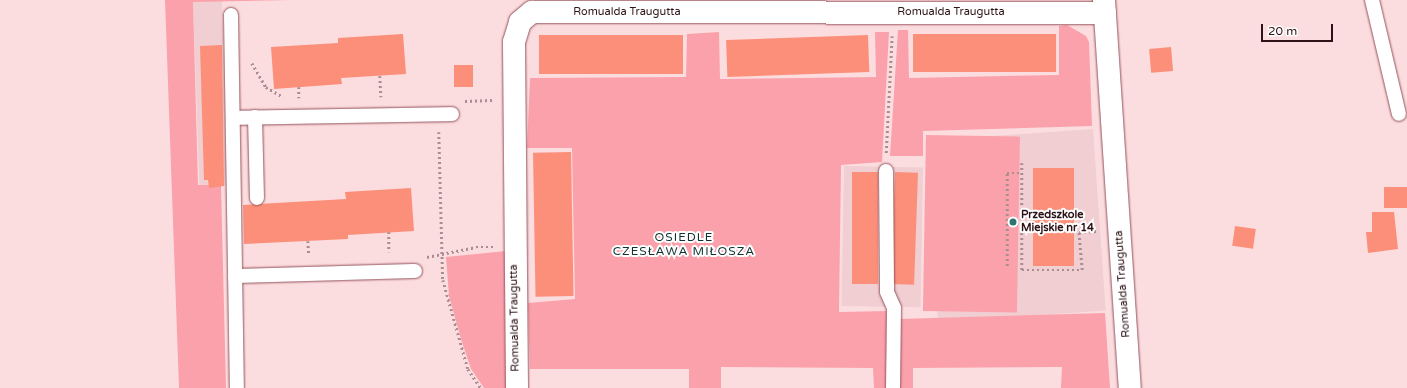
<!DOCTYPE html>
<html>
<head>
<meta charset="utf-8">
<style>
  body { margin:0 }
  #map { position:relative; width:1407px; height:388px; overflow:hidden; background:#fcdddf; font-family:"Varela Round",sans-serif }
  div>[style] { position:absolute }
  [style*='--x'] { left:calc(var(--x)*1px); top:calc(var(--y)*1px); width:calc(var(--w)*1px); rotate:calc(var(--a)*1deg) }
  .built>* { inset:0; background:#f0ced1; transform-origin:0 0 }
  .green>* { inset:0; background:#fba1ab; transform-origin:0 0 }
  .building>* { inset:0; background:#fc8f79; transform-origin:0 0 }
  .path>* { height:2.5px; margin-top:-1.25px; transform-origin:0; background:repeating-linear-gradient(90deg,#aa8d90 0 2px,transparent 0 5px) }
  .roads { filter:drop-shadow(0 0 1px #94535c) drop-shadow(0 0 1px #94535c) }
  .lane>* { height:14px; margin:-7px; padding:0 7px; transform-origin:7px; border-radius:7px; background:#fff }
  .street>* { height:22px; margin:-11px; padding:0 11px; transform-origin:11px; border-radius:11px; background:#fff }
  .dots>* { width:11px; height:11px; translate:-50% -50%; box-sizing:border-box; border:2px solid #fff; border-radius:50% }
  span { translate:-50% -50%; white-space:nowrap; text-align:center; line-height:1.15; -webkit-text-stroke:4px #fff; paint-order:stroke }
  .street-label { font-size:11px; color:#2d1317 }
  .poi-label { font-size:11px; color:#2d1317; font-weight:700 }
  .left { translate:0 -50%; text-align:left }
  .neighbourhood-label { font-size:12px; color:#0e3130; letter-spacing:1px }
  .scale { position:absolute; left:1261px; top:24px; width:72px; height:18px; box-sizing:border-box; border:2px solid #2d1317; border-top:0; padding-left:5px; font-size:12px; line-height:14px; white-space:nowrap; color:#2d1317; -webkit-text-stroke:3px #fff; paint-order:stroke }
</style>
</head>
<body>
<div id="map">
  <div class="built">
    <i style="left:222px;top:1px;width:184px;height:29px;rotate:88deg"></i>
    <i style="left:1093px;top:129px;width:182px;height:168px;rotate:86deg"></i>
    <i style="left:844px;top:166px;width:79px;height:140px;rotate:1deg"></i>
  </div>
  <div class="green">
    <i style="clip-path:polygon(165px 0,292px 0,193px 2px,198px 185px,221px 185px,226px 388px,179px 388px)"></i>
    <i style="clip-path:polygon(1067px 25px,1086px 36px,1089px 42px,1092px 126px,923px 131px,923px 156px,890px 156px,898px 30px,908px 30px,909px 78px,1059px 75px,1059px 26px)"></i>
    <i style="clip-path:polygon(719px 32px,720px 79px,876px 77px,875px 32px,889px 32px,882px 162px,841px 165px,839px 312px,888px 311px,886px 388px,874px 388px,873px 368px,721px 367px,721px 388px,689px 388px,689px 369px,530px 369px,528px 303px,575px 299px,572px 148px,527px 148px,530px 78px,686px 77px,687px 34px)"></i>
    <i style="left:926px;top:135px;width:94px;height:176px;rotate:1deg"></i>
    <i style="clip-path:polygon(506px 251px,509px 388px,484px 388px,471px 369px,461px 339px,449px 296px,446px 257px)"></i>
    <i style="clip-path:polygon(1105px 313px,1110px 388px,1061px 388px,1062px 367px,913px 368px,913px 388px,898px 388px,900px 319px)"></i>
  </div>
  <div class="building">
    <i style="clip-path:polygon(403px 34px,406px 74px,341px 78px,342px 84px,274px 89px,271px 47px,338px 43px,338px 38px)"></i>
    <i style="left:913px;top:34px;width:143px;height:38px"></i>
    <i style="left:539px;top:35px;width:144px;height:39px"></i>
    <i style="left:868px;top:35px;width:37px;height:142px;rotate:88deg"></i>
    <i style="clip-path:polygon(222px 45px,224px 186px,209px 188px,208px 180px,204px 180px,200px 46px)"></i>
    <i style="left:1171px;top:47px;width:24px;height:22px;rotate:85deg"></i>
    <i style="left:454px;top:65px;width:19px;height:22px"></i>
    <i style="left:571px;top:152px;width:144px;height:38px;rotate:89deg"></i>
    <i style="left:1033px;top:168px;width:41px;height:98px"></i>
    <i style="left:852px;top:172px;width:26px;height:112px"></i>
    <i style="left:895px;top:172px;width:23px;height:112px;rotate:2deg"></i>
    <i style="left:1407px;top:187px;width:21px;height:23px;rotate:90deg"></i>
    <i style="clip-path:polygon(411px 188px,414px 231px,348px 235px,348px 239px,244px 244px,243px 205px,346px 199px,345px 192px)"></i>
    <i style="clip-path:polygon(1372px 212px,1394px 212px,1398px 249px,1368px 253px,1366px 232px,1372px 232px)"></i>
    <i style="left:1235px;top:226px;width:21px;height:20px;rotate:8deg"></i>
  </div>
  <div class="path">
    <i style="--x:252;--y:63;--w:28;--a:60"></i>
    <i style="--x:266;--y:87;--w:20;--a:30"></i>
    <i style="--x:380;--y:76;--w:21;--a:87"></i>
    <i style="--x:299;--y:87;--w:11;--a:90"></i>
    <i style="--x:465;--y:101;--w:27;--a:-2"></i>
    <i style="--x:439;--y:132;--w:148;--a:88.5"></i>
    <i style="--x:443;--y:280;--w:92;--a:74.3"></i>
    <i style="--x:468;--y:369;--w:23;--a:56"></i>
    <i style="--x:886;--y:153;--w:117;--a:-87.1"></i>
    <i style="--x:1022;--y:163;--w:107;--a:90"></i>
    <i style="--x:1022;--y:270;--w:60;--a:0"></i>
    <i style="--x:1082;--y:270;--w:38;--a:-95"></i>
    <i style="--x:1079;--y:232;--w:18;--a:-3"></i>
    <i style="--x:389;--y:232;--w:20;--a:90"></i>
    <i style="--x:308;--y:241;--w:13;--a:86"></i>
    <i style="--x:427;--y:257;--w:50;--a:-11.5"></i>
    <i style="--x:476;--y:247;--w:17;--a:0"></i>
    <i style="--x:1007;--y:266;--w:93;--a:-90"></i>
    <i style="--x:1007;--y:173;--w:15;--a:0"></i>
  </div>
  <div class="roads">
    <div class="lane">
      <i style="--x:1372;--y:0;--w:117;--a:76.7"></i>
      <i style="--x:231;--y:15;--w:373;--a:89.1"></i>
      <i style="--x:255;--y:117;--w:81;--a:88.6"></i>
      <i style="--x:233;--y:118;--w:219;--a:-1"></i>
      <i style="--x:886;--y:171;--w:121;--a:89.5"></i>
      <i style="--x:887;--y:292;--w:17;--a:66"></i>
      <i style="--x:894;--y:308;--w:80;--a:90.7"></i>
      <i style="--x:235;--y:276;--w:180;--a:-1.6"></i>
    </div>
    <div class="street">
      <i style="--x:1104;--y:0;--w:389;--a:86.2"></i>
      <i style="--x:517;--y:388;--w:346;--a:-90.5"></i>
      <i style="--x:514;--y:42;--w:21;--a:-73"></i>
      <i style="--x:520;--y:22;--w:16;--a:-40"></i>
      <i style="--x:532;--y:12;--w:573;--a:0.1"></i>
    </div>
  </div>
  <div class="dots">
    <i style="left:1013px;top:222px;background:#2c7573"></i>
  </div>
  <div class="street-label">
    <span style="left:627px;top:12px">Romualda Traugutta</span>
    <span style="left:951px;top:12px">Romualda Traugutta</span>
    <span style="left:1123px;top:284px;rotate:-94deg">Romualda Traugutta</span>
    <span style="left:515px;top:318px;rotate:-91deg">Romualda Traugutta</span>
  </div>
  <div class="poi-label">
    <span class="left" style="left:1021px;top:222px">Przedszkole<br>Miejskie nr 14</span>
  </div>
  <div class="neighbourhood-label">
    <span style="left:684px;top:245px">OSIEDLE<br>CZESŁAWA MIŁOSZA</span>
  </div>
  <div class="scale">20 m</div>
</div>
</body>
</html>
